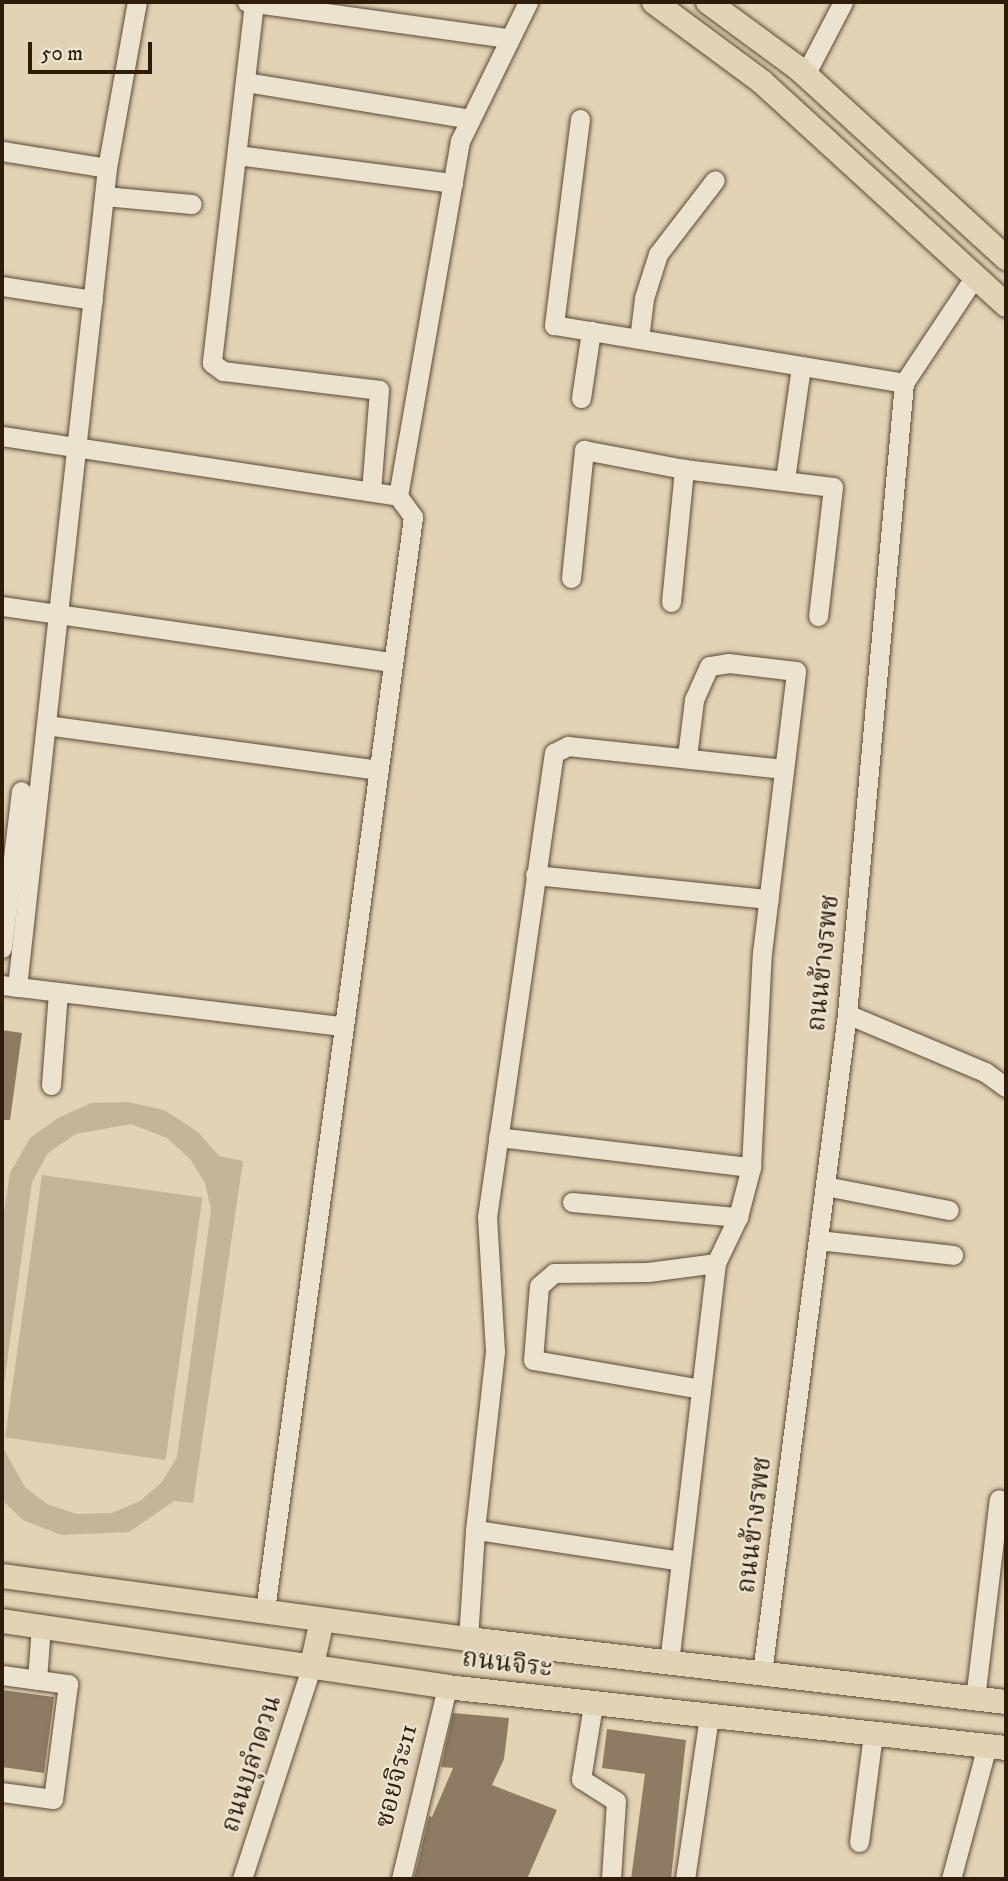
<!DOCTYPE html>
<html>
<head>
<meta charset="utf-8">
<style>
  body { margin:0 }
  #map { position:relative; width:1008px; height:1881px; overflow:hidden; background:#e2d3b7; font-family:"IM FELL DW Pica","Noto Serif Thai",serif }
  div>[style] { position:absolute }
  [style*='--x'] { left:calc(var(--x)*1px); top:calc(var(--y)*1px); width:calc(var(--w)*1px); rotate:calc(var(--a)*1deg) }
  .green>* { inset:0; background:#c4b49a; transform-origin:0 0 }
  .building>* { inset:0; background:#8d7b64 }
  .roads { filter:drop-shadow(0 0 2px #5c4a35) drop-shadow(0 0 2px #5c4a35) }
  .minor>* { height:19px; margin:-9.5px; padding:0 9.5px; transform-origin:9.5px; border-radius:9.5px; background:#ece2d0 }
  .major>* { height:24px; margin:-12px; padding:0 12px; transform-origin:12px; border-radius:12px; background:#e2d3b7 }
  span { translate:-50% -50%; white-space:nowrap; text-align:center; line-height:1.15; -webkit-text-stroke:5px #ece2d0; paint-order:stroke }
  .street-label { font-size:26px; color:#301c0a }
  .frame { position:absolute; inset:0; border:4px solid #301c0a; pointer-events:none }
  .scale { position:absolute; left:28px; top:42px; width:124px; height:32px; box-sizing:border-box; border:4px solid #301c0a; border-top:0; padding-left:9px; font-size:21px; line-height:24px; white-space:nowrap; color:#301c0a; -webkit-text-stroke:5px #ece2d0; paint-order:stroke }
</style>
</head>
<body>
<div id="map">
  <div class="green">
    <i style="clip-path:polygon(128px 1102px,164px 1110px,198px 1132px,219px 1156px,243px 1161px,193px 1503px,174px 1501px,129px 1532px,61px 1535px,23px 1520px,2px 1500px,2px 1446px,25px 1487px,47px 1504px,77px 1514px,112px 1513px,140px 1501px,162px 1482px,177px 1457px,211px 1210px,205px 1183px,190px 1159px,167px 1138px,131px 1124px,76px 1134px,48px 1153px,32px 1182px,2px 1399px,2px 1225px,10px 1173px,30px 1138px,58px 1118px,91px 1103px)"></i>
    <i style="left:42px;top:1175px;width:162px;height:265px;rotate:8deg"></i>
  </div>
  <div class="building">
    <i style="clip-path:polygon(2px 1030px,22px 1033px,10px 1120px,2px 1120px)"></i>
    <i style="clip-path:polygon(2px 1690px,54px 1697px,44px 1773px,2px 1767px)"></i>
    <i style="clip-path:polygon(453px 1713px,509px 1718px,504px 1759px,492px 1785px,557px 1810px,527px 1879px,414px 1879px,429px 1816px,432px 1817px,453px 1768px,441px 1767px)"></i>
    <i style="clip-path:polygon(607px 1729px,686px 1740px,671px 1879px,631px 1879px,645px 1774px,602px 1768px)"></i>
  </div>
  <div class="roads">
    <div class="minor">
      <i style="--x:247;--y:2;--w:263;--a:7.9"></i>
      <i style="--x:254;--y:3;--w:362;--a:96.7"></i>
      <i style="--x:212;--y:363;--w:14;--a:36"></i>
      <i style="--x:223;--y:371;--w:157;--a:6.9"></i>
      <i style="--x:379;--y:390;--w:101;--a:94.5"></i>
      <i style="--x:805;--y:75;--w:82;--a:-62.5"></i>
      <i style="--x:245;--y:82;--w:228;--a:9.3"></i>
      <i style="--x:580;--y:119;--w:208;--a:97.2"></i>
      <i style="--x:554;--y:325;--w:355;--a:9.4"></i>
      <i style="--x:2;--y:151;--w:106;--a:9.2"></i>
      <i style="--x:237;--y:155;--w:218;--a:7.4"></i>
      <i style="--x:104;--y:196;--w:88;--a:5.2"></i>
      <i style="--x:2;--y:286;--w:92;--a:8.7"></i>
      <i style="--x:639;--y:339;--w:41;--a:-83"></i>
      <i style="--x:644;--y:298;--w:46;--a:-72.3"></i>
      <i style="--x:658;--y:254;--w:93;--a:-52.4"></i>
      <i style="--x:581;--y:398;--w:68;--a:-81.5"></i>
      <i style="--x:2;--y:436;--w:401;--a:8.6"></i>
      <i style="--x:398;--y:496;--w:26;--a:54"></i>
      <i style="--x:413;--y:517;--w:1103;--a:97.71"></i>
      <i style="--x:785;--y:479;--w:114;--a:-81.9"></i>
      <i style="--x:398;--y:496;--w:360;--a:-80.1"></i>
      <i style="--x:460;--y:141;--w:155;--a:-63.9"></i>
      <i style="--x:571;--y:578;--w:129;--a:-84.2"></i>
      <i style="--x:584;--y:450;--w:102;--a:10.8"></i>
      <i style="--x:684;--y:469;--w:150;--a:6.9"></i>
      <i style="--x:833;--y:487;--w:130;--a:96.6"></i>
      <i style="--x:671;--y:602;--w:134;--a:-84.4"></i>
      <i style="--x:2;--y:606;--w:393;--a:8.2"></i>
      <i style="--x:46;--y:725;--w:334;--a:7.7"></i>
      <i style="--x:535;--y:875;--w:235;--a:5.9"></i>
      <i style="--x:2;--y:948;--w:158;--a:-83.1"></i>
      <i style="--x:2;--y:985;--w:343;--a:6.9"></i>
      <i style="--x:17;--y:987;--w:824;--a:-83.73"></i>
      <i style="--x:107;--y:168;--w:169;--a:-79.8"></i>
      <i style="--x:847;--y:1014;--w:150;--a:22.8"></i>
      <i style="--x:985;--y:1072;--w:26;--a:36"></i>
      <i style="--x:51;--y:1085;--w:93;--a:-85.7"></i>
      <i style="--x:498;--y:1137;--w:255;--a:6.8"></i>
      <i style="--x:825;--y:1186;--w:126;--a:11"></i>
      <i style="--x:572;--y:1202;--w:167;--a:5.2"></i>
      <i style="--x:818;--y:1240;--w:136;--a:6.3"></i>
      <i style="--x:701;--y:1389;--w:170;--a:-170.2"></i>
      <i style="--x:533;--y:1360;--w:74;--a:-85.4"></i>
      <i style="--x:539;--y:1286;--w:20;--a:-41"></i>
      <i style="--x:554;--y:1273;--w:94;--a:-0.6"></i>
      <i style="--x:648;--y:1272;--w:69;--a:-7.5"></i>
      <i style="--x:681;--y:1561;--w:208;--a:-171.4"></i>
      <i style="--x:475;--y:1530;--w:180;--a:-83.6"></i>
      <i style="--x:495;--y:1351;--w:134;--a:-93.4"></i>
      <i style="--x:487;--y:1217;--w:469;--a:-81.8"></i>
      <i style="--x:554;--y:753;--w:16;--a:-27"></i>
      <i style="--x:568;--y:746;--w:217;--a:6.1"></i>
      <i style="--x:468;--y:1639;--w:109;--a:-86.3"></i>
      <i style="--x:669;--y:1663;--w:403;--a:-83.3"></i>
      <i style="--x:716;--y:1263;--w:51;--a:-64.4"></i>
      <i style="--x:738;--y:1217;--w:52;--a:-75.4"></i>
      <i style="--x:751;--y:1167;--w:214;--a:-87.1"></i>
      <i style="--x:762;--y:953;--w:284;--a:-83.1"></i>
      <i style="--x:796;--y:671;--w:67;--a:-173.2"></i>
      <i style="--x:729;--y:663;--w:20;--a:171"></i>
      <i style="--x:709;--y:666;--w:37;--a:114"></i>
      <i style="--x:694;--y:700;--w:56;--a:97.1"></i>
      <i style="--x:762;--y:1673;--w:664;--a:-82.65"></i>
      <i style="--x:847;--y:1014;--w:634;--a:-84.84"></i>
      <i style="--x:904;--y:383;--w:128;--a:-56.4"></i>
      <i style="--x:2;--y:1675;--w:67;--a:7.8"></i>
      <i style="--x:68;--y:1684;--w:116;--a:97.4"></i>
      <i style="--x:53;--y:1799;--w:51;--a:-172.2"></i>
      <i style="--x:37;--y:1680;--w:54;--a:-85.8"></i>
      <i style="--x:975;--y:1699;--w:201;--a:-83.2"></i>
      <i style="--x:593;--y:1705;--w:75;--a:99.2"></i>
      <i style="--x:581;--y:1779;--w:41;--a:32.2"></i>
      <i style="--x:616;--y:1801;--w:78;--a:93.7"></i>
      <i style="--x:859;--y:1842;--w:109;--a:-82.6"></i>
      <i style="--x:242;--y:1879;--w:225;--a:-71.9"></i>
      <i style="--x:401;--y:1879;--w:197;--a:-76.5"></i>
      <i style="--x:685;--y:1879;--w:164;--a:-81.6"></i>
      <i style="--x:951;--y:1879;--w:138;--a:-74.9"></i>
    </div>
    <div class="major">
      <i style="--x:654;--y:2;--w:134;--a:36.5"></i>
      <i style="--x:762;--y:82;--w:331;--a:42.4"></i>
      <i style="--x:708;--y:2;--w:112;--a:36.3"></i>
      <i style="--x:798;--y:68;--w:282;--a:42.4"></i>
      <i style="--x:2;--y:1576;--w:470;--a:7.7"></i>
      <i style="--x:468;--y:1639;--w:542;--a:6.68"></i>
      <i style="--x:2;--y:1621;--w:450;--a:8.4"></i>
      <i style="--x:447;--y:1687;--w:562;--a:6.23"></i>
      <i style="--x:312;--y:1665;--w:46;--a:-77.5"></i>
    </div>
  </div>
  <div class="street-label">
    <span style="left:824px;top:963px;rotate:-84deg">ถนนข้างรพช</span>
    <span style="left:755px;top:1525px;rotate:-83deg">ถนนข้างรพช</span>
    <span style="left:507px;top:1664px;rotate:7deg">ถนนจิระ</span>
    <span style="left:252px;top:1764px;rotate:-72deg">ถนนบุลำดวน</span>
    <span style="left:397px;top:1776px;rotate:-76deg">ซอยจิระ11</span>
  </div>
  <div class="frame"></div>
  <div class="scale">50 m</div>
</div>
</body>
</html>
